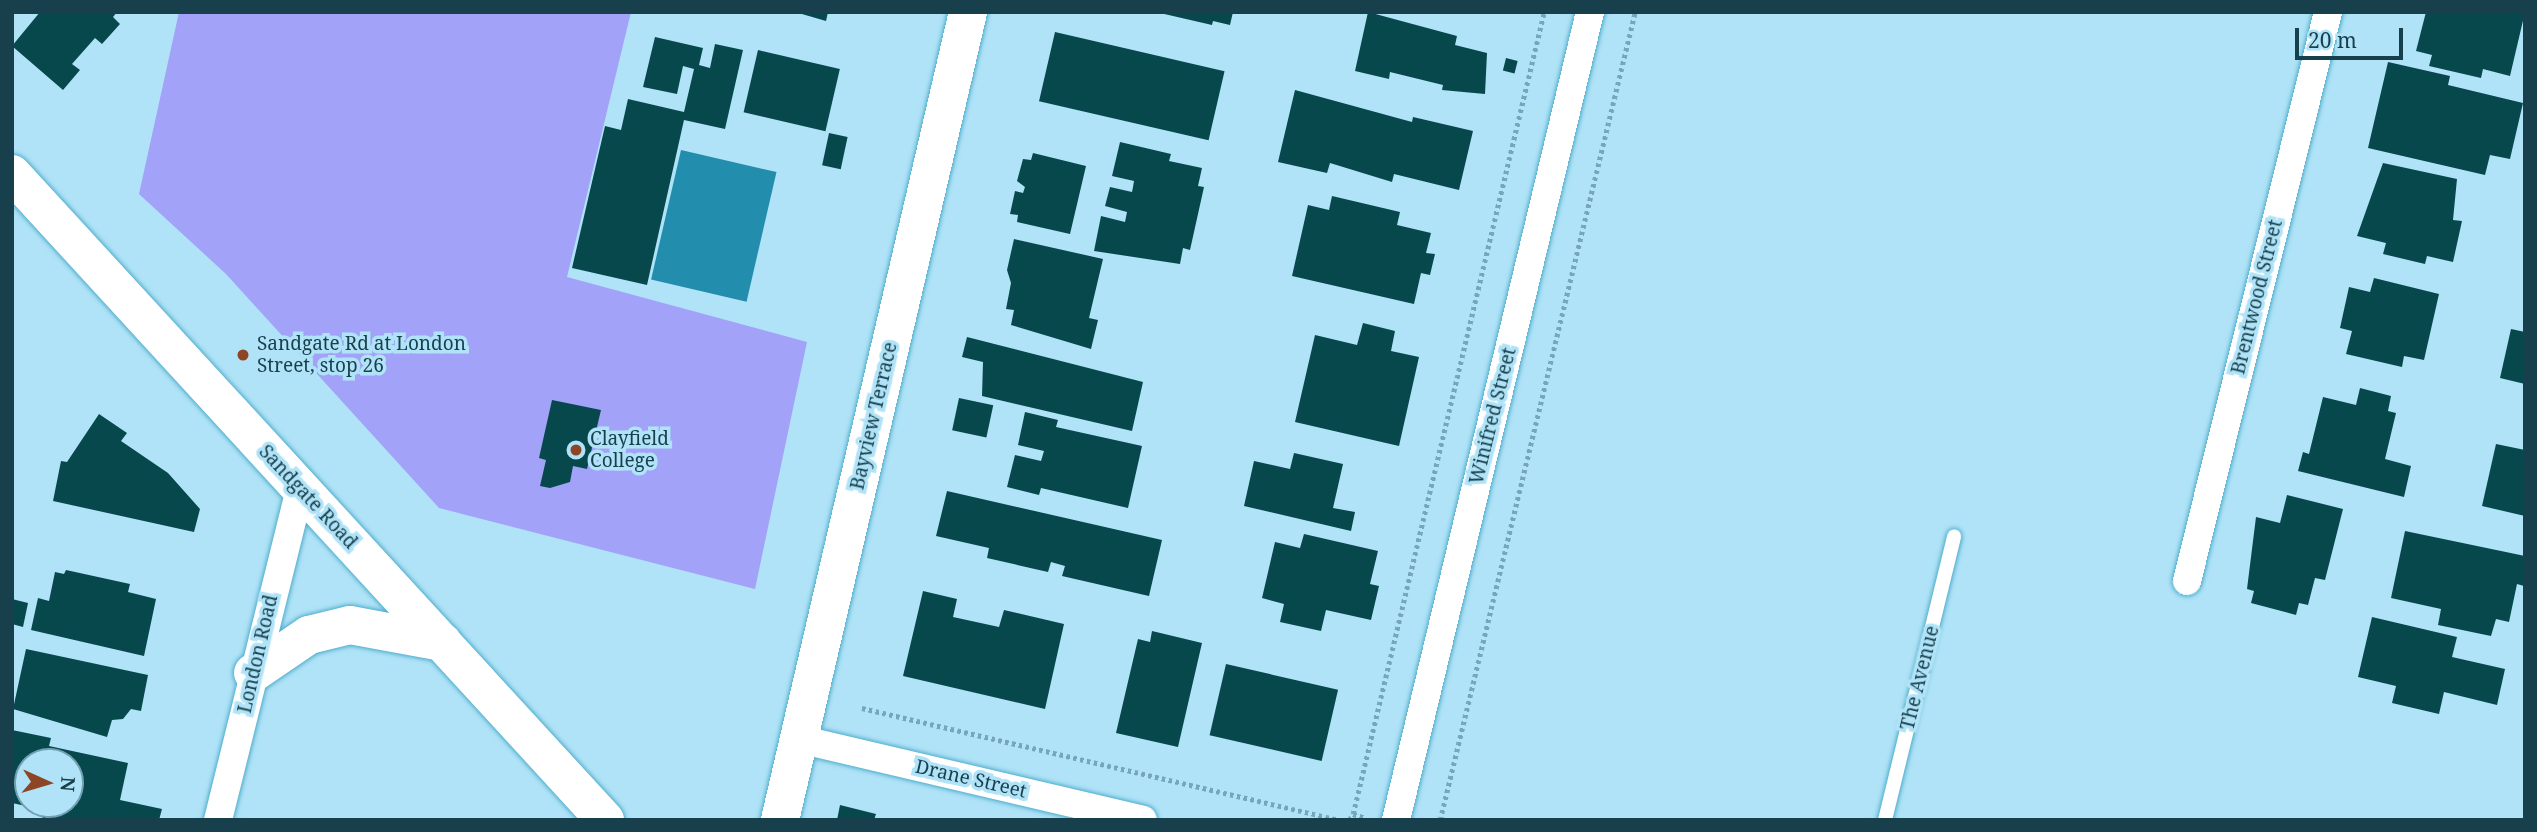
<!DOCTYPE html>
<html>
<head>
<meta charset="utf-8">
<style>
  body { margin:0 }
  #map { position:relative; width:2537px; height:832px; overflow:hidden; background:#b0e3f7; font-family:"Noto Serif",serif }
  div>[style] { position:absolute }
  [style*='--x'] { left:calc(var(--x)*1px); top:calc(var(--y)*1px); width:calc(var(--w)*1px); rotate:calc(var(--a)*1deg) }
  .green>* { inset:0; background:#a2a2f9 }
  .water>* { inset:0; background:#228dad; transform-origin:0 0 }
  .building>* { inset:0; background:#07484d; transform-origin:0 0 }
  .path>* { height:4.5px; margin-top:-2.25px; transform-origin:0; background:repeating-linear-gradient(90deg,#77a6b8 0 3.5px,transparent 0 7px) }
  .roads { filter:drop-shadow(0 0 2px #4fadcd) drop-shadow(0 0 2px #4fadcd) }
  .lane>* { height:14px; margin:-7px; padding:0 7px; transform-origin:7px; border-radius:7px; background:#fff }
  .street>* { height:28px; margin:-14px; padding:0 14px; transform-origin:14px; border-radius:14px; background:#fff }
  .secondary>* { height:38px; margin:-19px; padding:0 19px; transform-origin:19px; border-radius:19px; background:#fff }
  .highway>* { height:38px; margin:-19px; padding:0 19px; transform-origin:19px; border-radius:19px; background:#fff }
  .dots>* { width:19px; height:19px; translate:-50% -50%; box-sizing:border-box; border:4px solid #b0e3f7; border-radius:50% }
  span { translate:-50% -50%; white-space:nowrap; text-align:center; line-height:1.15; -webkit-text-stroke:7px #b0e3f7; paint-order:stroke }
  .street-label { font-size:19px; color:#173f4c }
  .poi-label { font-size:19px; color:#173f4c }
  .left { translate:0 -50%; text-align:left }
  .frame { position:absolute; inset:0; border:14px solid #173f4c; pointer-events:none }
  .north { position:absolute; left:14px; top:748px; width:70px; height:70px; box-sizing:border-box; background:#b0e3f7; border:2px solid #73a1b3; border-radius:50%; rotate:94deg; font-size:19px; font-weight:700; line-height:28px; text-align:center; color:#173f4c }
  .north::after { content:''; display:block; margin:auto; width:24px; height:32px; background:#8d4525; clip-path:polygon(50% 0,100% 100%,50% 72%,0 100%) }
  .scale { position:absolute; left:2295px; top:28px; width:108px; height:32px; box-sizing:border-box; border:4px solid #173f4c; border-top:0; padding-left:9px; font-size:21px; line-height:24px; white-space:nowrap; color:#173f4c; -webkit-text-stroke:5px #b0e3f7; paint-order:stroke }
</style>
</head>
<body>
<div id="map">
  <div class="green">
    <i style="clip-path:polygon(179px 12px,631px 12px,567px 277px,807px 342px,755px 589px,439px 508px,226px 274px,139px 194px)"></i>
  </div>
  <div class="water">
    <i style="left:681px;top:150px;width:98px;height:133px;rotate:13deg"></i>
  </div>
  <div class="building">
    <i style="clip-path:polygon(40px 12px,117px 12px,113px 17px,120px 24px,102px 44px,95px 38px,72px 64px,80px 70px,63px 90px,12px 46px)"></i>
    <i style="clip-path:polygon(795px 12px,828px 12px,826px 21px)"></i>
    <i style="clip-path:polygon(1233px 12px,1230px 25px,1213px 21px,1212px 25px,1160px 13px)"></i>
    <i style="clip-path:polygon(1368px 12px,1457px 36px,1455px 45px,1487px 53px,1485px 94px,1442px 90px,1443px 85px,1390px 72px,1389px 79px,1355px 71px)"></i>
    <i style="clip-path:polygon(2426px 12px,2525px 12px,2510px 76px,2483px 69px,2481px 78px,2429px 66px,2432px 55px,2416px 51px)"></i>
    <i style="left:1055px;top:32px;width:174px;height:71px;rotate:13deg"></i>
    <i style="clip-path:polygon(655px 37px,703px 48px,699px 65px,710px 68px,715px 44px,743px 50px,725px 129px,684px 120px,647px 285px,572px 268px,605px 126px,621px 130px,628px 99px,684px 112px,694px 69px,683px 66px,677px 94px,643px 87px)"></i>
    <i style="left:758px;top:50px;width:84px;height:64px;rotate:13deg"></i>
    <i style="left:1506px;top:58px;width:12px;height:13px;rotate:14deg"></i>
    <i style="clip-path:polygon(2388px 62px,2450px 76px,2448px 85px,2523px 103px,2510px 159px,2490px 155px,2485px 175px,2368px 148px)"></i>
    <i style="clip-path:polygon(1295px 90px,1412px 122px,1413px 117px,1473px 131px,1459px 190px,1394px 174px,1392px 182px,1330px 163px,1327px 173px,1278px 162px)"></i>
    <i style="left:829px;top:133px;width:19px;height:33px;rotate:12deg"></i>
    <i style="clip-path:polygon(1120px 142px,1171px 154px,1169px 161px,1202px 168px,1198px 186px,1204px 187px,1190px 250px,1183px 248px,1180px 264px,1094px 251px,1101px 216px,1125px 222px,1127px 212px,1105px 206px,1110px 187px,1132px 192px,1133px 187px,1134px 181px,1112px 176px)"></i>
    <i style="clip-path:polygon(1033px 153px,1086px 166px,1070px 234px,1017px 222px,1018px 215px,1010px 214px,1015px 191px,1023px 193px,1025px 187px,1017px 181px,1023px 159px,1031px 160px)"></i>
    <i style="clip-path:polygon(2383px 163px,2457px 179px,2453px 220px,2462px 221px,2453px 262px,2427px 256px,2425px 264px,2383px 254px,2386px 243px,2357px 236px)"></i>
    <i style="clip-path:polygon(1332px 196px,1400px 212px,1397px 225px,1431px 233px,1426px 253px,1435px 254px,1430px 275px,1421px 273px,1414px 304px,1292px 276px,1308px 205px,1329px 210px)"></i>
    <i style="clip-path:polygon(1014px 239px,1103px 259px,1089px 318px,1098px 320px,1091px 349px,1011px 325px,1014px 310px,1006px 309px,1011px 283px,1007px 270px)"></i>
    <i style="clip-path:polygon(2374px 278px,2439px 294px,2424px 360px,2404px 356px,2402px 367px,2346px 354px,2352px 331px,2340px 328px,2349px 287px,2370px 292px)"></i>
    <i style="clip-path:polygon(1363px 323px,1395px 331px,1391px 351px,1419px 357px,1399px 446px,1295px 422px,1315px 335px,1357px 345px)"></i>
    <i style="clip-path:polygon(2511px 329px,2525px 332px,2525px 384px,2500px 378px)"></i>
    <i style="clip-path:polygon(967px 337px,1143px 382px,1132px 431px,982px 396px,983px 362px,962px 357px)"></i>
    <i style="clip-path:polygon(2360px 388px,2391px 396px,2388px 411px,2396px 413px,2385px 459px,2411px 466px,2404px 497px,2298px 471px,2303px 452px,2309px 454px,2323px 397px,2356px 405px)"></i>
    <i style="left:959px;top:398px;width:35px;height:33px;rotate:12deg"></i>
    <i style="clip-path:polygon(552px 400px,601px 410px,587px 469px,573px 466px,570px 482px,550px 488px,540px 486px,546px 460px,539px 458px)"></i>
    <i style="clip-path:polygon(1025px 412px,1058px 420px,1056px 427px,1142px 446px,1128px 508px,1041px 488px,1039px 495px,1007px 487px,1015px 455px,1041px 461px,1044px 451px,1018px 445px)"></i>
    <i style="clip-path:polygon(99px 414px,127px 433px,121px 441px,168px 473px,200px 509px,194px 532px,53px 501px,61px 461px,67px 462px)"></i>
    <i style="clip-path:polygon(2496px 444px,2525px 450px,2525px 516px,2482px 506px)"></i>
    <i style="clip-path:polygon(1294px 453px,1343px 464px,1333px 508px,1355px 512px,1351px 531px,1244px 506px,1254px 461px,1290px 469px)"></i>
    <i style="clip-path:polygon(947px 491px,1162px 540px,1149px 596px,1062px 576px,1065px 566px,1051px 562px,1048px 572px,987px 558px,989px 548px,936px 536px)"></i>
    <i style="clip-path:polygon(2287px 495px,2343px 509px,2325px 580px,2315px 578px,2308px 605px,2299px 603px,2296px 615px,2251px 603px,2254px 591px,2247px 589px,2256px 517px,2280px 523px)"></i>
    <i style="clip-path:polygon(2405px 531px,2525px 556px,2524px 586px,2517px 584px,2509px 622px,2496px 619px,2491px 636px,2438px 625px,2441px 609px,2391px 598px)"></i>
    <i style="clip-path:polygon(1304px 534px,1378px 551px,1370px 584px,1379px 586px,1371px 620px,1326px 610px,1321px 631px,1280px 622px,1284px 604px,1262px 598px,1275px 542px,1300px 548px)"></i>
    <i style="clip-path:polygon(66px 570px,130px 584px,128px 592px,156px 599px,144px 656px,31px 630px,38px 598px,49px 601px,55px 572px,64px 574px)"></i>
    <i style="clip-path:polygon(923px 591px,957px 599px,953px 617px,999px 627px,1004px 610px,1064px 624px,1045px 709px,903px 676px)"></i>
    <i style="clip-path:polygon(12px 599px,28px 603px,23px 627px,12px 624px)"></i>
    <i style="clip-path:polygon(2372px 617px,2457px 637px,2452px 657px,2505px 669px,2497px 705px,2444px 692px,2439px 714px,2392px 703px,2396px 686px,2358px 677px)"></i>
    <i style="clip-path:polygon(1152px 631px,1202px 643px,1178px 747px,1116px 733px,1138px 639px,1150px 642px)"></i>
    <i style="clip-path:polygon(26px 649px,148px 675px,141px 711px,131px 709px,123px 719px,112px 720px,107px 737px,13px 709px)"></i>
    <i style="left:1226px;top:664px;width:115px;height:73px;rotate:13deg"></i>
    <i style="clip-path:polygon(evenodd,12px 730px,51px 738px,49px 746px,128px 763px,120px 800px,162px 809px,159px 820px,42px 820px,44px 810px,12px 803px,12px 730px,28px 762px,70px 762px,70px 804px,28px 804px,28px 762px)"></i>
    <i style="clip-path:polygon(840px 805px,876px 814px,874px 820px,837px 820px)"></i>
  </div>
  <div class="path">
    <i style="--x:862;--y:708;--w:490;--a:13.2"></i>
    <i style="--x:1353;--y:814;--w:824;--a:-76.6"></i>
    <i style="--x:1349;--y:820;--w:7;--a:-56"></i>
    <i style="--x:1353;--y:814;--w:14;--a:17"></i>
    <i style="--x:1440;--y:820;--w:831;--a:-76.43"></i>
  </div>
  <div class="roads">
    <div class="lane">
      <i style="--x:1885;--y:820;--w:292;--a:-76.3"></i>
    </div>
    <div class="street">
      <i style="--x:2187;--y:581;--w:586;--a:-76.08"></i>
      <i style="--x:799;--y:739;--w:353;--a:13.2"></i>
      <i style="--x:218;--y:820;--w:342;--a:-76.1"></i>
      <i style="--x:1396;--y:820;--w:831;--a:-76.5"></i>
    </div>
    <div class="secondary">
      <i style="--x:780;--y:820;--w:830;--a:-76.9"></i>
    </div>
    <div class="highway">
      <i style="--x:12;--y:174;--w:877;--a:47.45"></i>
      <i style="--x:253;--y:673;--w:68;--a:-34.2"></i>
      <i style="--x:309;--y:635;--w:42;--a:-13.7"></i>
      <i style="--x:350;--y:625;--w:94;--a:10.5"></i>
    </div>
  </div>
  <div class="dots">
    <i style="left:243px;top:355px;background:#8d4525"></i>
    <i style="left:576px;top:450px;background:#8d4525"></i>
  </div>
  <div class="street-label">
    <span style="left:2257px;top:297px;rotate:-76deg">Brentwood Street</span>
    <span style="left:874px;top:416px;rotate:-77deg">Bayview Terrace</span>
    <span style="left:1493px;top:416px;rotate:-76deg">Winifred Street</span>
    <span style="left:308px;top:497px;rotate:47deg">Sandgate Road</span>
    <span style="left:258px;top:654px;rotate:-77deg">London Road</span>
    <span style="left:1920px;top:678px;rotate:-76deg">The Avenue</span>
    <span style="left:971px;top:779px;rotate:13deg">Drane Street</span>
  </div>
  <div class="poi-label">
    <span class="left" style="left:257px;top:355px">Sandgate Rd at London<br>Street, stop 26</span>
    <span class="left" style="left:590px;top:450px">Clayfield<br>College</span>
  </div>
  <div class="frame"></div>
  <div class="north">N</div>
  <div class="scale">20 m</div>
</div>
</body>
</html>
